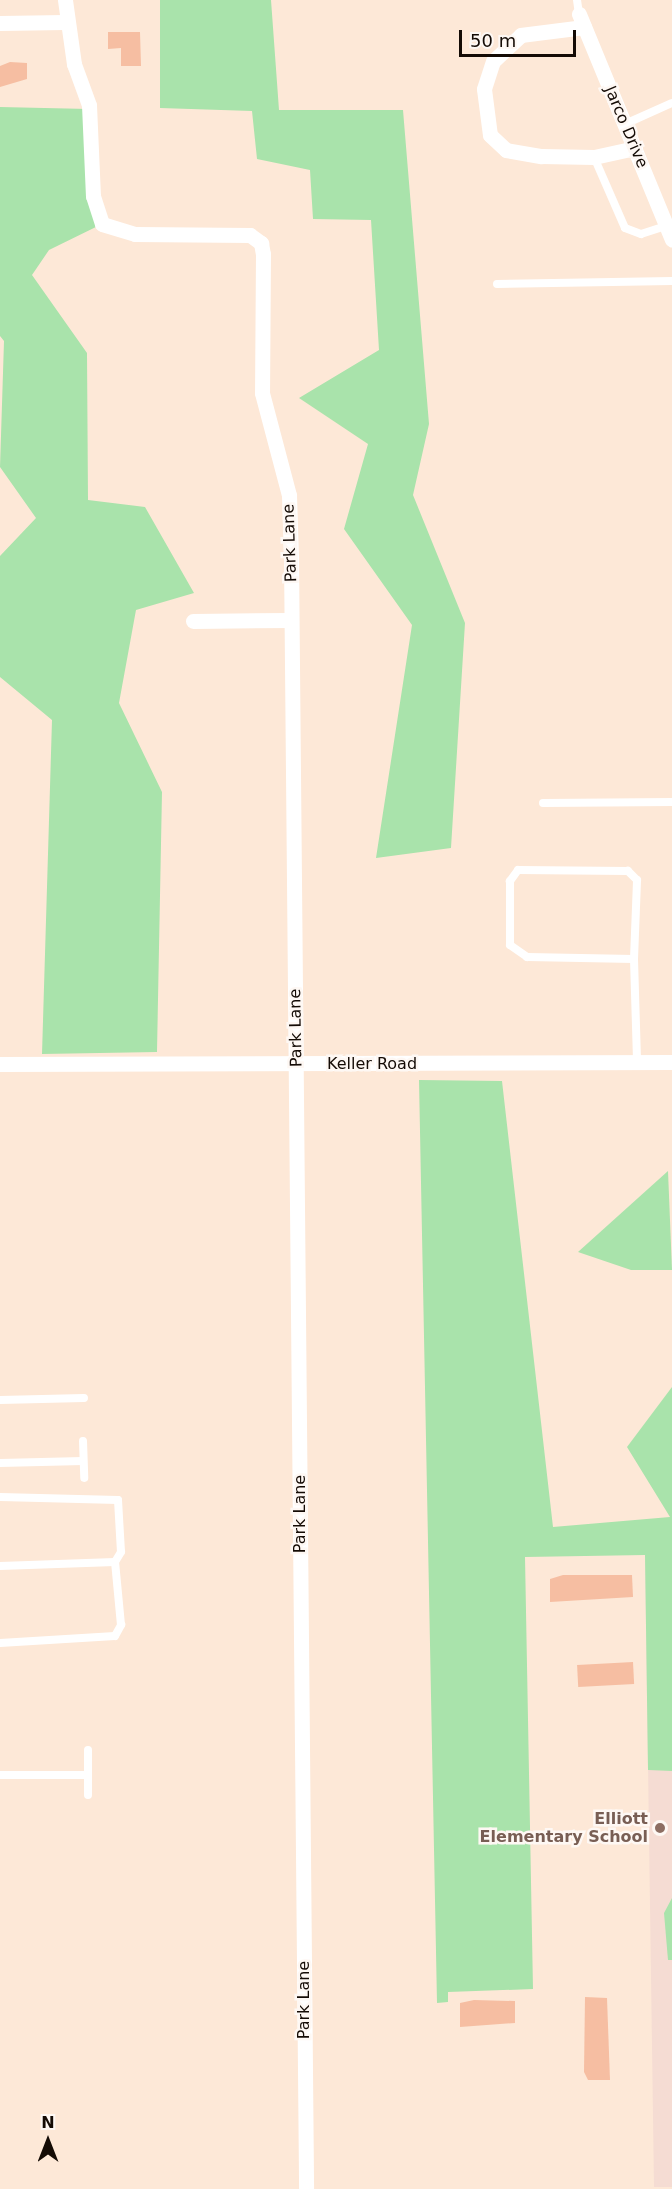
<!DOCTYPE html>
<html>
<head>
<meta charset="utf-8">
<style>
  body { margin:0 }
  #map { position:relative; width:672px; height:2189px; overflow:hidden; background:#fde8d7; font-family:"DejaVu Sans",sans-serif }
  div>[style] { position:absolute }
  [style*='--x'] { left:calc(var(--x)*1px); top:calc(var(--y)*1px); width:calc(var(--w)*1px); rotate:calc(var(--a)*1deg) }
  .education>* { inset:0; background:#f5dcd3 }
  .green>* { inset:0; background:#a9e3ab }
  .building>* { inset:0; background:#f6bea2; transform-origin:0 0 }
  .lane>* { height:8px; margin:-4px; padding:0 4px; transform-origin:4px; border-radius:4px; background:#fff }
  .street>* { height:15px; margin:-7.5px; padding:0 7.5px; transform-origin:7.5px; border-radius:7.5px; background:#fff }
  .dots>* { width:16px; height:16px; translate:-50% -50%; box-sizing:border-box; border:3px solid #fef8f4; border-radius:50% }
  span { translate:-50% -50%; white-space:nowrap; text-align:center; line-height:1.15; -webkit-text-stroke:5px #fef8f4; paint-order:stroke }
  .street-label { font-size:16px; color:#140b05 }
  .education-label { font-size:16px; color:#785e54; font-weight:700 }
  .right { translate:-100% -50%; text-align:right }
  .north { position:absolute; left:18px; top:2111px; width:60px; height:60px; -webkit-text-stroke:4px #fef8f4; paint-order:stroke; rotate:0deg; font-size:16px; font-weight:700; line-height:24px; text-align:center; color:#140b05 }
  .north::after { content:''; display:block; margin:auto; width:21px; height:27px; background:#140b05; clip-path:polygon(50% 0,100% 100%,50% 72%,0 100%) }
  .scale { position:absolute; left:459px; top:30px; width:117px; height:27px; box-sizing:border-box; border:3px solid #140b05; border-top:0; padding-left:8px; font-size:18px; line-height:21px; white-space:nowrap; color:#140b05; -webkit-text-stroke:4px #fef8f4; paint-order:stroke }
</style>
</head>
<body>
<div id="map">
  <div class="education">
    <i style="clip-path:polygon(672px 1554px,672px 2187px,654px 2187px,645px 1555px)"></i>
  </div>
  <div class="green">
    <i style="clip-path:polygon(160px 0,271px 0,279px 110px,403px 110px,429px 424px,413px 495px,465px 623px,451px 848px,376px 858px,412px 625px,344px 529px,368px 444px,299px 398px,379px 350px,371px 220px,313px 219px,310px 170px,257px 159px,252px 111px,160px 108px)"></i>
    <i style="clip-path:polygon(0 107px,89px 109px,102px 224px,49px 250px,32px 275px,87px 353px,88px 500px,145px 507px,194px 593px,136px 610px,119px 703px,162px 792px,157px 1052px,42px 1054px,52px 720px,0 677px,0 556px,36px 518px,0 467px,4px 341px,0 336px)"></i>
    <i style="clip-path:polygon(419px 1080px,502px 1081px,553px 1527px,670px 1517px,627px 1447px,672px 1387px,672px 1771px,648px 1770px,645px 1555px,525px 1557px,533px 1989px,448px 1992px,448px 2002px,437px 2003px)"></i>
    <i style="clip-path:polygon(668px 1171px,672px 1270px,631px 1270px,578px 1252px)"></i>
    <i style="clip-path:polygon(672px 1898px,672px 1960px,668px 1960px,664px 1913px)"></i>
  </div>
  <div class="building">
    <i style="clip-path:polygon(108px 32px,140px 32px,141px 66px,121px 66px,121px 48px,108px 49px)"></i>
    <i style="clip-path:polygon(10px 62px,27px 63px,27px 79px,0 87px,0 66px)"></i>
    <i style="clip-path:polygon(563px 1575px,632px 1575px,633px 1597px,550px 1602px,550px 1579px)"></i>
    <i style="left:633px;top:1662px;width:22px;height:56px;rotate:87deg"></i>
    <i style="clip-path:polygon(585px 1997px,607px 1998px,610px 2080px,588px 2080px,584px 2072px)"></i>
    <i style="clip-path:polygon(474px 2000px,515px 2001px,515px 2023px,460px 2027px,460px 2003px)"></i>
  </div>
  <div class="lane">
    <i style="--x:577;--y:0;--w:14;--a:82"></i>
    <i style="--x:625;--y:124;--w:51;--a:-24.1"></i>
    <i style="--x:594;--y:157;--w:77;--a:66.4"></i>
    <i style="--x:625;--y:228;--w:17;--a:21"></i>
    <i style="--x:641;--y:234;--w:26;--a:-18"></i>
    <i style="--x:497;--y:284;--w:175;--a:-1"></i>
    <i style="--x:543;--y:803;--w:129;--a:-0.4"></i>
    <i style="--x:634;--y:959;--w:79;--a:-87.8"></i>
    <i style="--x:637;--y:880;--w:13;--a:-135"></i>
    <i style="--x:628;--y:871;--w:110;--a:-179.5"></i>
    <i style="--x:518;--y:870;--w:14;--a:126"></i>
    <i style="--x:510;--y:881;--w:64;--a:90"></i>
    <i style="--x:510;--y:945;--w:21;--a:35"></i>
    <i style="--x:527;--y:957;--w:107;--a:1.1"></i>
    <i style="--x:634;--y:959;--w:104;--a:88.3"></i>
    <i style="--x:0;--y:1400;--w:84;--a:-1.4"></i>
    <i style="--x:83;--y:1441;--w:37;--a:88"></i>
    <i style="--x:0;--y:1463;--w:83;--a:-1.4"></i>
    <i style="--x:0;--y:1497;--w:118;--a:1.5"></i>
    <i style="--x:118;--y:1500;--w:52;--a:86.7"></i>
    <i style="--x:121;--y:1552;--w:12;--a:121"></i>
    <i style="--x:115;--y:1562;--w:115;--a:178"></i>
    <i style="--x:0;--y:1643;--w:115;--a:-3.5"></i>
    <i style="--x:115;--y:1636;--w:13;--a:-61"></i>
    <i style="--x:121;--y:1625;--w:63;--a:-95.4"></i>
    <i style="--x:0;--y:1775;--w:88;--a:0"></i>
    <i style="--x:88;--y:1795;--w:45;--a:-90"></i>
  </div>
  <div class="street">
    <i style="--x:65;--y:0;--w:65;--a:82"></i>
    <i style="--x:74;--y:64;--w:44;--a:69.9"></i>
    <i style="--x:89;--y:105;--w:91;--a:87.5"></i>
    <i style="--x:93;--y:196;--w:29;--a:72"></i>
    <i style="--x:102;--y:224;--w:34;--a:17"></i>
    <i style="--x:135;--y:234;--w:115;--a:0.5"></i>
    <i style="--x:250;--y:235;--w:14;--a:36"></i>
    <i style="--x:261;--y:243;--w:11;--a:80"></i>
    <i style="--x:263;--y:254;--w:139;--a:90.4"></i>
    <i style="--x:262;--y:393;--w:106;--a:75.2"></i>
    <i style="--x:289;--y:495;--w:62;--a:88.2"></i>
    <i style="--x:291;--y:557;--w:1632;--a:89.47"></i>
    <i style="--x:579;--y:14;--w:244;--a:67.6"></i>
    <i style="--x:0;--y:23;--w:65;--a:-0.9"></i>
    <i style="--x:584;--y:27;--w:64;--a:172.8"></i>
    <i style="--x:521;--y:35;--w:38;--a:137"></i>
    <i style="--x:493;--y:61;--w:29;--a:108"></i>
    <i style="--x:484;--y:89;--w:46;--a:82.6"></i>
    <i style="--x:490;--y:135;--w:22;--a:43"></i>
    <i style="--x:506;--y:150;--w:36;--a:10"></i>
    <i style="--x:541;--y:156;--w:53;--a:1.1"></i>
    <i style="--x:594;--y:157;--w:42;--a:-12.4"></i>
    <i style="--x:193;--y:621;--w:98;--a:-0.6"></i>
    <i style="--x:0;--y:1064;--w:672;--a:-0.17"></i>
  </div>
  <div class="dots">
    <i style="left:660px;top:1828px;background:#8d6e63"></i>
  </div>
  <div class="street-label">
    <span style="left:626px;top:127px;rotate:67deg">Jarco Drive</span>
    <span style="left:290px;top:543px;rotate:-92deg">Park Lane</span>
    <span style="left:296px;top:1028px;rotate:-91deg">Park Lane</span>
    <span style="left:372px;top:1064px">Keller Road</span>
    <span style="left:300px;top:1514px;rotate:-90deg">Park Lane</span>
    <span style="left:304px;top:2000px;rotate:-90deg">Park Lane</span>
  </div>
  <div class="education-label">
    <span class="right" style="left:648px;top:1828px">Elliott<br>Elementary School</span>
  </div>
  <div class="north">N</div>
  <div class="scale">50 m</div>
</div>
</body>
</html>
